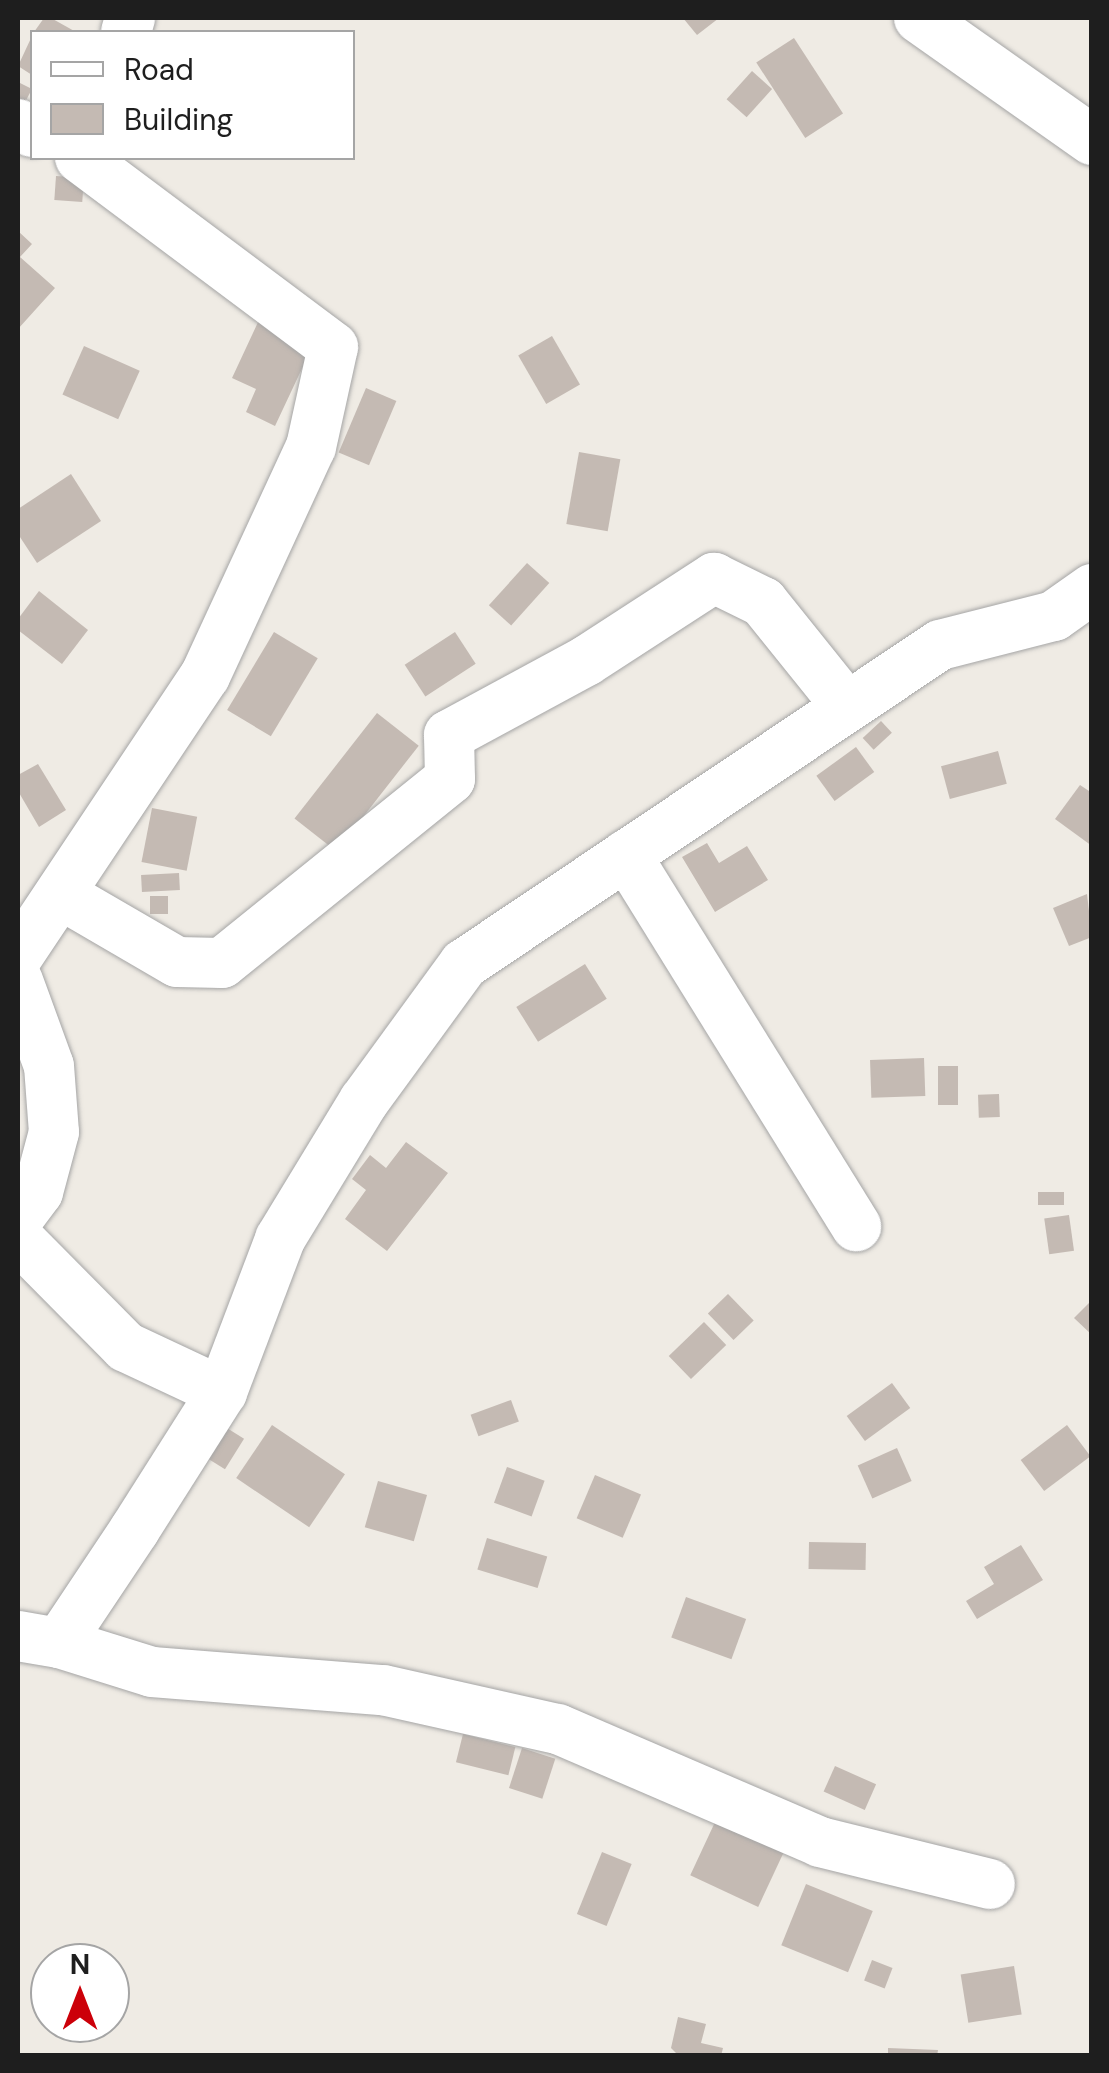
<!DOCTYPE html>
<html>
<head>
<meta charset="utf-8">
<style>
  body { margin:0 }
  #map { position:relative; width:1109px; height:2073px; overflow:hidden; background:#efebe4; font-family:"DM Sans",sans-serif }
  div>[style] { position:absolute }
  [style*='--x'] { left:calc(var(--x)*1px); top:calc(var(--y)*1px); width:calc(var(--w)*1px); rotate:calc(var(--a)*1deg) }
  .building>* { inset:0; background:#c4bab3; transform-origin:0 0 }
  .roads { filter:drop-shadow(0 0 2px #a5a5a5) drop-shadow(0 0 2px #a5a5a5) }
  .minor>* { height:50px; margin:-25px; padding:0 25px; transform-origin:25px; border-radius:25px; background:#fff }
  span { translate:-50% -50%; white-space:nowrap; text-align:center; line-height:1.15; -webkit-text-stroke:8px #fff; paint-order:stroke }
  .frame { position:absolute; inset:0; border:20px solid #1e1e1e; pointer-events:none }
  .legend { position:absolute; left:30px; top:30px; width:325px; height:130px; box-sizing:border-box; background:#fff; border:2px solid #a5a5a5; margin:0; padding:12px 18px; list-style:none; font-size:30px; color:#1e1e1e }
  .legend li { display:flex; align-items:center; gap:20px; height:50px }
  .legend b { width:50px; border:2px solid #a5a5a5 }
  .north { position:absolute; left:30px; top:1943px; width:100px; height:100px; box-sizing:border-box; background:#fff; border:2px solid #a5a5a5; border-radius:50%; rotate:0deg; font-size:28px; font-weight:700; line-height:40px; text-align:center; color:#1e1e1e }
  .north::after { content:''; display:block; margin:auto; width:35px; height:45px; background:#cc0009; clip-path:polygon(50% 0,100% 100%,50% 72%,0 100%) }
</style>
</head>
<body>
<div id="map">
  <div class="building">
    <i style="clip-path:polygon(44px 18px,51px 18px,76px 32px,34px 32px)"></i>
    <i style="clip-path:polygon(683px 18px,719px 18px,697px 35px)"></i>
    <i style="clip-path:polygon(32px 36px,32px 75px,18px 66px)"></i>
    <i style="left:794px;top:38px;width:90px;height:45px;rotate:57deg"></i>
    <i style="left:752px;top:71px;width:27px;height:38px;rotate:42deg"></i>
    <i style="clip-path:polygon(18px 82px,32px 89px,22px 108px,18px 106px)"></i>
    <i style="left:56px;top:176px;width:28px;height:24px;rotate:4deg"></i>
    <i style="clip-path:polygon(18px 231px,32px 244px,20px 257px,55px 288px,18px 329px)"></i>
    <i style="clip-path:polygon(260px 318px,314px 343px,275px 426px,246px 412px,256px 389px,232px 378px)"></i>
    <i style="left:552px;top:336px;width:56px;height:39px;rotate:60deg"></i>
    <i style="left:84px;top:346px;width:61px;height:53px;rotate:24deg"></i>
    <i style="left:366px;top:388px;width:33px;height:70px;rotate:23deg"></i>
    <i style="left:579px;top:452px;width:42px;height:73px;rotate:10deg"></i>
    <i style="clip-path:polygon(71px 474px,101px 521px,37px 563px,18px 534px,18px 509px)"></i>
    <i style="left:527px;top:563px;width:30px;height:57px;rotate:42deg"></i>
    <i style="clip-path:polygon(39px 591px,88px 630px,62px 664px,18px 630px,18px 619px)"></i>
    <i style="left:274px;top:632px;width:51px;height:91px;rotate:31deg"></i>
    <i style="left:455px;top:632px;width:38px;height:60px;rotate:57deg"></i>
    <i style="left:377px;top:713px;width:53px;height:134px;rotate:38deg"></i>
    <i style="left:881px;top:721px;width:16px;height:25px;rotate:47deg"></i>
    <i style="left:856px;top:747px;width:31px;height:49px;rotate:54deg"></i>
    <i style="left:998px;top:751px;width:34px;height:59px;rotate:75deg"></i>
    <i style="clip-path:polygon(38px 764px,66px 810px,39px 827px,18px 791px,18px 775px)"></i>
    <i style="clip-path:polygon(1080px 785px,1092px 793px,1092px 846px,1055px 819px)"></i>
    <i style="left:152px;top:808px;width:46px;height:55px;rotate:11deg"></i>
    <i style="clip-path:polygon(707px 843px,719px 863px,747px 846px,768px 880px,715px 912px,682px 857px)"></i>
    <i style="left:179px;top:873px;width:17px;height:38px;rotate:87deg"></i>
    <i style="clip-path:polygon(1087px 894px,1092px 937px,1069px 946px,1053px 908px)"></i>
    <i style="left:150px;top:896px;width:18px;height:18px"></i>
    <i style="left:585px;top:964px;width:41px;height:81px;rotate:58deg"></i>
    <i style="left:924px;top:1058px;width:38px;height:54px;rotate:88deg"></i>
    <i style="left:938px;top:1066px;width:20px;height:39px"></i>
    <i style="left:999px;top:1094px;width:23px;height:21px;rotate:88deg"></i>
    <i style="clip-path:polygon(406px 1142px,448px 1173px,387px 1251px,345px 1219px,366px 1190px,352px 1179px,370px 1155px,386px 1168px)"></i>
    <i style="left:1038px;top:1192px;width:26px;height:13px"></i>
    <i style="left:1069px;top:1215px;width:36px;height:25px;rotate:82deg"></i>
    <i style="left:728px;top:1294px;width:37px;height:28px;rotate:46deg"></i>
    <i style="clip-path:polygon(1092px 1300px,1092px 1335px,1074px 1318px)"></i>
    <i style="left:704px;top:1322px;width:32px;height:49px;rotate:46deg"></i>
    <i style="left:892px;top:1383px;width:31px;height:56px;rotate:54deg"></i>
    <i style="left:511px;top:1400px;width:23px;height:43px;rotate:70deg"></i>
    <i style="left:222px;top:1425px;width:26px;height:36px;rotate:32deg"></i>
    <i style="left:272px;top:1425px;width:88px;height:64px;rotate:34deg"></i>
    <i style="left:1067px;top:1425px;width:39px;height:58px;rotate:53deg"></i>
    <i style="left:897px;top:1448px;width:36px;height:43px;rotate:66deg"></i>
    <i style="left:507px;top:1467px;width:40px;height:38px;rotate:20deg"></i>
    <i style="left:595px;top:1475px;width:50px;height:47px;rotate:23deg"></i>
    <i style="left:378px;top:1481px;width:51px;height:48px;rotate:16deg"></i>
    <i style="left:487px;top:1538px;width:63px;height:33px;rotate:17deg"></i>
    <i style="left:809px;top:1542px;width:57px;height:27px;rotate:1deg"></i>
    <i style="clip-path:polygon(1021px 1545px,1043px 1580px,977px 1619px,966px 1601px,994px 1584px,984px 1567px)"></i>
    <i style="left:686px;top:1597px;width:64px;height:43px;rotate:20deg"></i>
    <i style="left:463px;top:1734px;width:54px;height:29px;rotate:14deg"></i>
    <i style="left:522px;top:1748px;width:35px;height:42px;rotate:18deg"></i>
    <i style="left:835px;top:1766px;width:45px;height:28px;rotate:24deg"></i>
    <i style="left:716px;top:1820px;width:75px;height:61px;rotate:25deg"></i>
    <i style="left:602px;top:1852px;width:32px;height:67px;rotate:22deg"></i>
    <i style="left:806px;top:1884px;width:72px;height:66px;rotate:22deg"></i>
    <i style="left:872px;top:1960px;width:22px;height:22px;rotate:21deg"></i>
    <i style="left:1014px;top:1966px;width:49px;height:54px;rotate:81deg"></i>
    <i style="clip-path:polygon(678px 2017px,706px 2024px,701px 2043px,723px 2048px,721px 2056px,679px 2056px,671px 2048px)"></i>
    <i style="clip-path:polygon(888px 2048px,938px 2050px,937px 2056px,888px 2056px)"></i>
  </div>
  <div class="roads">
    <div class="minor">
      <i style="--x:919;--y:18;--w:212;--a:35.2"></i>
      <i style="--x:126;--y:32;--w:15;--a:-74"></i>
      <i style="--x:18;--y:124;--w:16;--a:30"></i>
      <i style="--x:626;--y:855;--w:437;--a:58.2"></i>
      <i style="--x:60;--y:894;--w:135;--a:30.2"></i>
      <i style="--x:177;--y:962;--w:45;--a:1.3"></i>
      <i style="--x:222;--y:963;--w:293;--a:-38.9"></i>
      <i style="--x:450;--y:779;--w:44;--a:-91.3"></i>
      <i style="--x:449;--y:735;--w:156;--a:-28.4"></i>
      <i style="--x:586;--y:661;--w:153;--a:-33"></i>
      <i style="--x:714;--y:578;--w:55;--a:26.1"></i>
      <i style="--x:763;--y:602;--w:131;--a:51.2"></i>
      <i style="--x:18;--y:956;--w:337;--a:-56.3"></i>
      <i style="--x:205;--y:676;--w:252;--a:-65.2"></i>
      <i style="--x:311;--y:447;--w:102;--a:-77.6"></i>
      <i style="--x:333;--y:347;--w:316;--a:-143.2"></i>
      <i style="--x:18;--y:981;--w:90;--a:70"></i>
      <i style="--x:49;--y:1066;--w:66;--a:85.7"></i>
      <i style="--x:54;--y:1132;--w:62;--a:104.9"></i>
      <i style="--x:38;--y:1192;--w:34;--a:127"></i>
      <i style="--x:18;--y:1238;--w:153;--a:45.3"></i>
      <i style="--x:126;--y:1347;--w:106;--a:25.1"></i>
      <i style="--x:18;--y:1636;--w:42;--a:9.7"></i>
      <i style="--x:59;--y:1643;--w:137;--a:-56.3"></i>
      <i style="--x:135;--y:1529;--w:162;--a:-57.6"></i>
      <i style="--x:222;--y:1392;--w:164;--a:-69.2"></i>
      <i style="--x:280;--y:1239;--w:162;--a:-58.7"></i>
      <i style="--x:364;--y:1101;--w:170;--a:-53.9"></i>
      <i style="--x:464;--y:964;--w:573;--a:-33.83"></i>
      <i style="--x:940;--y:645;--w:118;--a:-14.3"></i>
      <i style="--x:1054;--y:616;--w:47;--a:-35.4"></i>
      <i style="--x:59;--y:1643;--w:97;--a:17.3"></i>
      <i style="--x:152;--y:1672;--w:232;--a:4.5"></i>
      <i style="--x:383;--y:1690;--w:179;--a:12.6"></i>
      <i style="--x:558;--y:1729;--w:285;--a:23.3"></i>
      <i style="--x:820;--y:1842;--w:175;--a:13.9"></i>
    </div>
  </div>
  <div class="frame"></div>
  <ul class="legend">
  <li><b style="height:12px;background:#fff"></b>Road</li>
  <li><b style="height:28px;background:#c4bab3"></b>Building</li>
  </ul>
  <div class="north">N</div>
</div>
</body>
</html>
